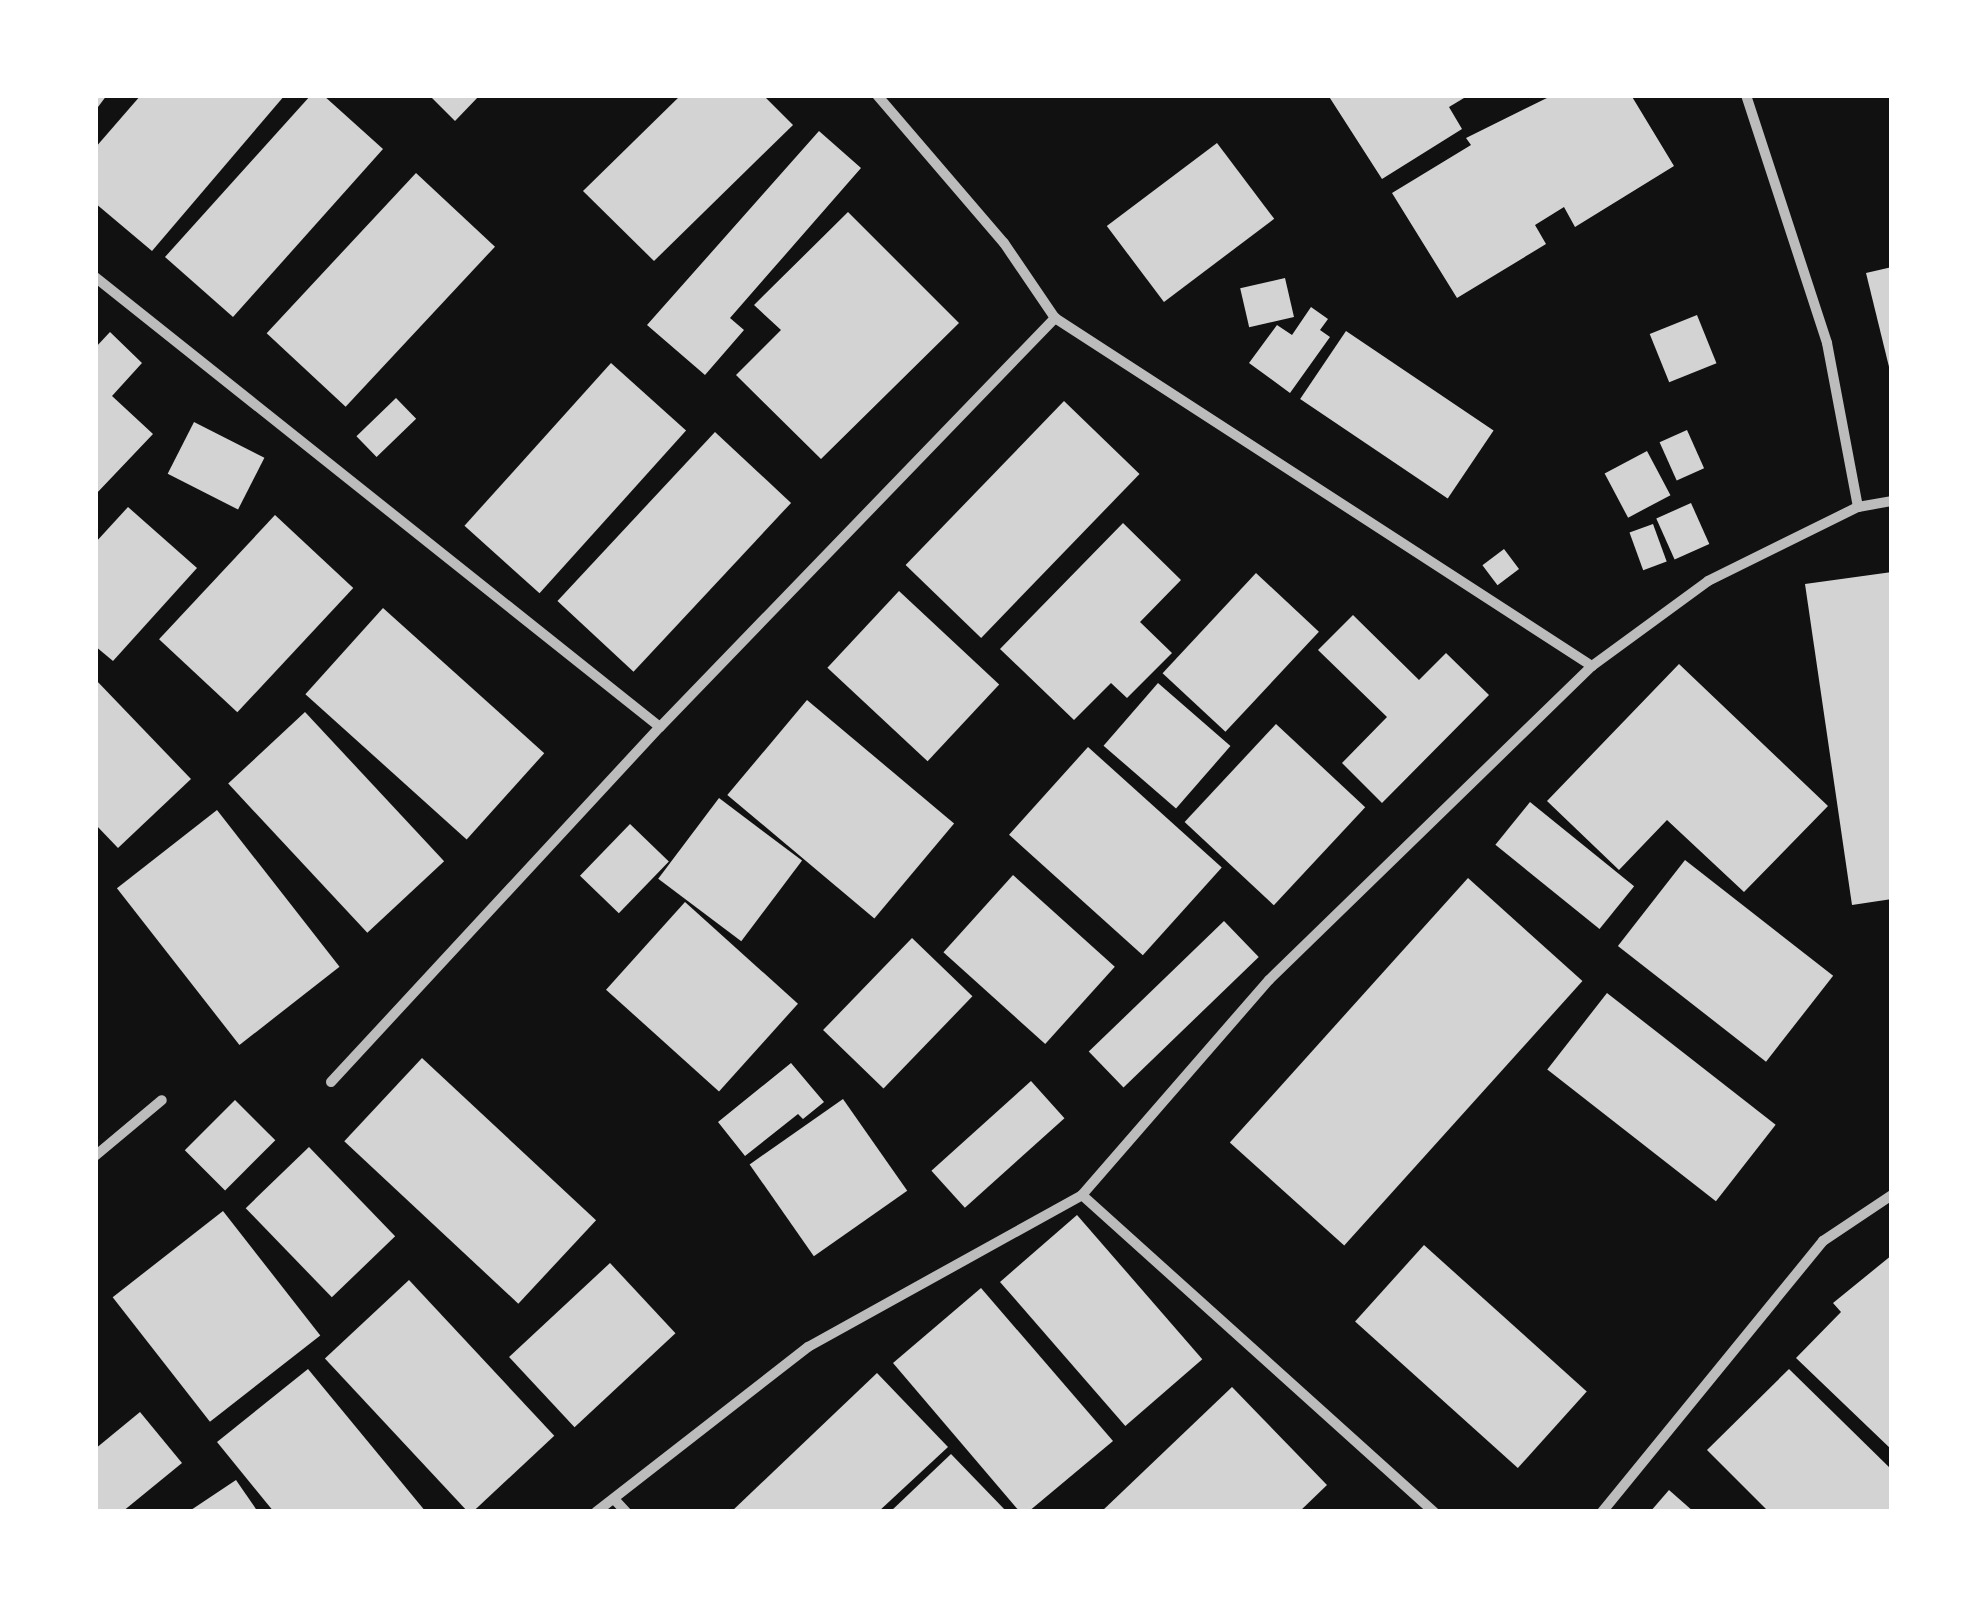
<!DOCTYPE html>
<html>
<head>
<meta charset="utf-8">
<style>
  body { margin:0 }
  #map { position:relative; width:1987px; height:1607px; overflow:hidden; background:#111; font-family:"Titillium Web",sans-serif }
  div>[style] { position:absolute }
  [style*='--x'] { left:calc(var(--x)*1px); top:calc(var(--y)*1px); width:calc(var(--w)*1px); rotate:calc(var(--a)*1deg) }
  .building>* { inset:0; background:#d3d3d3; transform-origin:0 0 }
  .minor>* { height:10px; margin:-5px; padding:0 5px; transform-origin:5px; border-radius:5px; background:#bcbcbc }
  span { translate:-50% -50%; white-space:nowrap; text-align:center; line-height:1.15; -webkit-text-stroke:8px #fff; paint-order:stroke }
  .frame { position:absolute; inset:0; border:98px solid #fff; pointer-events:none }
</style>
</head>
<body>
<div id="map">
  <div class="building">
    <i style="clip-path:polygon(95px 95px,107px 95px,95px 111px)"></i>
    <i style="clip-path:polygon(141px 95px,285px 95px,152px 251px,95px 203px,95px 148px)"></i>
    <i style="clip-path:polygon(311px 95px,323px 95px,383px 149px,233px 317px,165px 257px)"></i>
    <i style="clip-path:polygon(429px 95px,480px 95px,455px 121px)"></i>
    <i style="clip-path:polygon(681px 95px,763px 95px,793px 125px,654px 261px,583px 191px)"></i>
    <i style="clip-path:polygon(1328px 95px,1469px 95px,1449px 107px,1462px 129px,1382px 179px)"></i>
    <i style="clip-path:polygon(1553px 95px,1631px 95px,1674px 166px,1575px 227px,1564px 207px,1535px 225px,1546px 244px,1457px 298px,1392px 193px,1471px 145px,1466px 138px)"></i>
    <i style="clip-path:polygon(819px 131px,861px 168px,730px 318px,744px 330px,705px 375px,647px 325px)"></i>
    <i style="left:1217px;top:143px;width:95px;height:138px;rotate:53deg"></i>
    <i style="left:416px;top:173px;width:108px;height:219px;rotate:43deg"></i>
    <i style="clip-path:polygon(848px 212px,959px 323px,821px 459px,736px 375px,781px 330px,754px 305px)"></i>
    <i style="clip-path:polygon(1892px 267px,1892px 375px,1891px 375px,1866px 273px)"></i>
    <i style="left:1285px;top:278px;width:40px;height:46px;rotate:77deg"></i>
    <i style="clip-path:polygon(1311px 307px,1328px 319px,1320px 330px,1330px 337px,1290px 393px,1249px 363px,1277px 325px,1292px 335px)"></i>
    <i style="left:1697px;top:315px;width:52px;height:51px;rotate:68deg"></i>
    <i style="left:1346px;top:331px;width:178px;height:82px;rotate:34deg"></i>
    <i style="clip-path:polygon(110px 332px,142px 363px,112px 396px,153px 434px,95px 495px,95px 348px)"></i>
    <i style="left:611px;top:363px;width:101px;height:219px;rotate:42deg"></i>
    <i style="left:396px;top:398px;width:29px;height:55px;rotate:46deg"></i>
    <i style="left:1064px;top:401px;width:105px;height:228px;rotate:44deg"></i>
    <i style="left:194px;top:422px;width:79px;height:58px;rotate:27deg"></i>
    <i style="left:1687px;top:430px;width:42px;height:30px;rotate:66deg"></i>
    <i style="left:715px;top:432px;width:104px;height:231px;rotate:43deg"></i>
    <i style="left:1647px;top:451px;width:50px;height:48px;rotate:62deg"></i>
    <i style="left:1691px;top:503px;width:45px;height:38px;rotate:66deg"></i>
    <i style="clip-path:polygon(128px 507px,197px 568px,113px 661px,95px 646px,95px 543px)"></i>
    <i style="left:275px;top:515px;width:107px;height:170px;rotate:43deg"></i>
    <i style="clip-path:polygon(1123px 523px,1181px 580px,1140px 622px,1172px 653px,1127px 698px,1111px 683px,1074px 720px,1000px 649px)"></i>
    <i style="left:1653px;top:524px;width:40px;height:25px;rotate:70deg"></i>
    <i style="left:1504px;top:549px;width:25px;height:27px;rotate:53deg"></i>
    <i style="clip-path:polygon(1892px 572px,1892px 899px,1852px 905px,1805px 584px)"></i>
    <i style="left:1256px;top:573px;width:86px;height:137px;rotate:43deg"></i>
    <i style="left:899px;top:591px;width:137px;height:105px;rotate:43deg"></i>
    <i style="left:383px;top:608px;width:217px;height:116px;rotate:42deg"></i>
    <i style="clip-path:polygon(1353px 615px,1419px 680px,1446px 653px,1489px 695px,1382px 803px,1342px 763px,1387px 717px,1318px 650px)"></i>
    <i style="clip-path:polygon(1679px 664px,1828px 806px,1744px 892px,1667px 820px,1619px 870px,1547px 801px)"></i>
    <i style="clip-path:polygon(95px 679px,191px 779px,118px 848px,95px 824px)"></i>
    <i style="left:1158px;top:683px;width:96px;height:83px;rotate:41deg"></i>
    <i style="left:807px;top:700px;width:192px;height:124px;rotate:40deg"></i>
    <i style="left:305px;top:712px;width:204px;height:105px;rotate:47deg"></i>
    <i style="left:1276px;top:724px;width:122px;height:134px;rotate:43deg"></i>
    <i style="left:1088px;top:747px;width:180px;height:118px;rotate:42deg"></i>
    <i style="left:719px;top:798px;width:104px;height:101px;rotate:37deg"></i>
    <i style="left:1530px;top:802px;width:134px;height:55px;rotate:39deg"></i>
    <i style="left:217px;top:810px;width:199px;height:127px;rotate:52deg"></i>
    <i style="left:630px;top:824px;width:54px;height:72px;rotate:44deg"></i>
    <i style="left:1685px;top:860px;width:188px;height:109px;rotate:38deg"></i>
    <i style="left:1013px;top:875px;width:137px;height:104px;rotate:42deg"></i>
    <i style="left:1468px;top:878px;width:154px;height:356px;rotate:42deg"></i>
    <i style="left:685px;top:902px;width:152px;height:118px;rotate:42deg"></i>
    <i style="left:1224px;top:921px;width:50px;height:188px;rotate:46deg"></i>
    <i style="left:912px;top:938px;width:84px;height:128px;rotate:44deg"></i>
    <i style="left:1607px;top:993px;width:214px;height:97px;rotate:38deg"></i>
    <i style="left:422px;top:1058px;width:238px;height:114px;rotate:43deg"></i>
    <i style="clip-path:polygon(791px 1063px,824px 1102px,803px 1119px,798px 1114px,745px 1156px,718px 1122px)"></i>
    <i style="left:1031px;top:1081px;width:50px;height:134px;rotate:48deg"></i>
    <i style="left:843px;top:1099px;width:112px;height:114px;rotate:55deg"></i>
    <i style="left:235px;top:1100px;width:57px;height:71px;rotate:45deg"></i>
    <i style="left:309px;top:1147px;width:124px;height:88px;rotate:46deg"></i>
    <i style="left:223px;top:1211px;width:158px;height:140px;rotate:52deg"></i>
    <i style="left:1077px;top:1215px;width:191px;height:102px;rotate:49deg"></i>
    <i style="left:1424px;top:1245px;width:219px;height:103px;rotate:42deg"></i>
    <i style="clip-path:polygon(1892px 1255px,1892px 1450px,1796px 1358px,1841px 1312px,1833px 1303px)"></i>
    <i style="left:610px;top:1263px;width:96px;height:138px;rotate:47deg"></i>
    <i style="left:409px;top:1280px;width:213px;height:115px;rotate:47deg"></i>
    <i style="clip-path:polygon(981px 1288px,1113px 1441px,1028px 1512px,1020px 1512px,893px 1363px)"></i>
    <i style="clip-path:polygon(308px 1369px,426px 1512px,274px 1512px,217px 1442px)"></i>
    <i style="clip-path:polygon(1789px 1369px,1892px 1470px,1892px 1512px,1769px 1512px,1707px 1450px)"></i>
    <i style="clip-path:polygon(877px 1373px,948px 1447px,878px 1512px,731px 1512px)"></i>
    <i style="clip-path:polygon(1232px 1387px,1327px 1485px,1299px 1512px,1101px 1512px)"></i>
    <i style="clip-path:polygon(140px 1412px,182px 1463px,122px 1512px,95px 1512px,95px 1449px)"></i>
    <i style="clip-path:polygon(951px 1454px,1007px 1512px,890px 1512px)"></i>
    <i style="clip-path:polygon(236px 1480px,258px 1512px,188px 1512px)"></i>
    <i style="clip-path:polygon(1669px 1490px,1694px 1512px,1650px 1512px)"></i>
  </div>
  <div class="minor">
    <i style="--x:877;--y:95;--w:195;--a:49.4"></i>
    <i style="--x:1004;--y:243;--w:91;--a:55.8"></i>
    <i style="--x:1055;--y:318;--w:640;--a:32.95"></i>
    <i style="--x:1746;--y:95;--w:261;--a:71.9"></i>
    <i style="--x:1827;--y:343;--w:167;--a:79.3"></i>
    <i style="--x:95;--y:277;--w:722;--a:38.54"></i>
    <i style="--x:331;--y:1082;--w:484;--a:-47.2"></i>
    <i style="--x:660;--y:727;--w:569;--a:-46"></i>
    <i style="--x:95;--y:1156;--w:87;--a:-39.9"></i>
    <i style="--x:1082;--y:1195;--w:474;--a:42"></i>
    <i style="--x:614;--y:1499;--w:18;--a:47"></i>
    <i style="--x:596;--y:1512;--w:269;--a:-37.9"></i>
    <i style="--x:808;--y:1347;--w:313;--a:-29"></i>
    <i style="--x:1082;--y:1195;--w:285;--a:-49"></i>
    <i style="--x:1269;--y:980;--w:450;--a:-44.2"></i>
    <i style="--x:1592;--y:666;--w:144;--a:-36.2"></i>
    <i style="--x:1708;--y:581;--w:167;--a:-26.3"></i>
    <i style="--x:1858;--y:507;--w:35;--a:-10"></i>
    <i style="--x:1602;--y:1512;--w:350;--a:-50.8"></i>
    <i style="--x:1823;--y:1241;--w:83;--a:-33.7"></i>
  </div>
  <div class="frame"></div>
</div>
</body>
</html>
